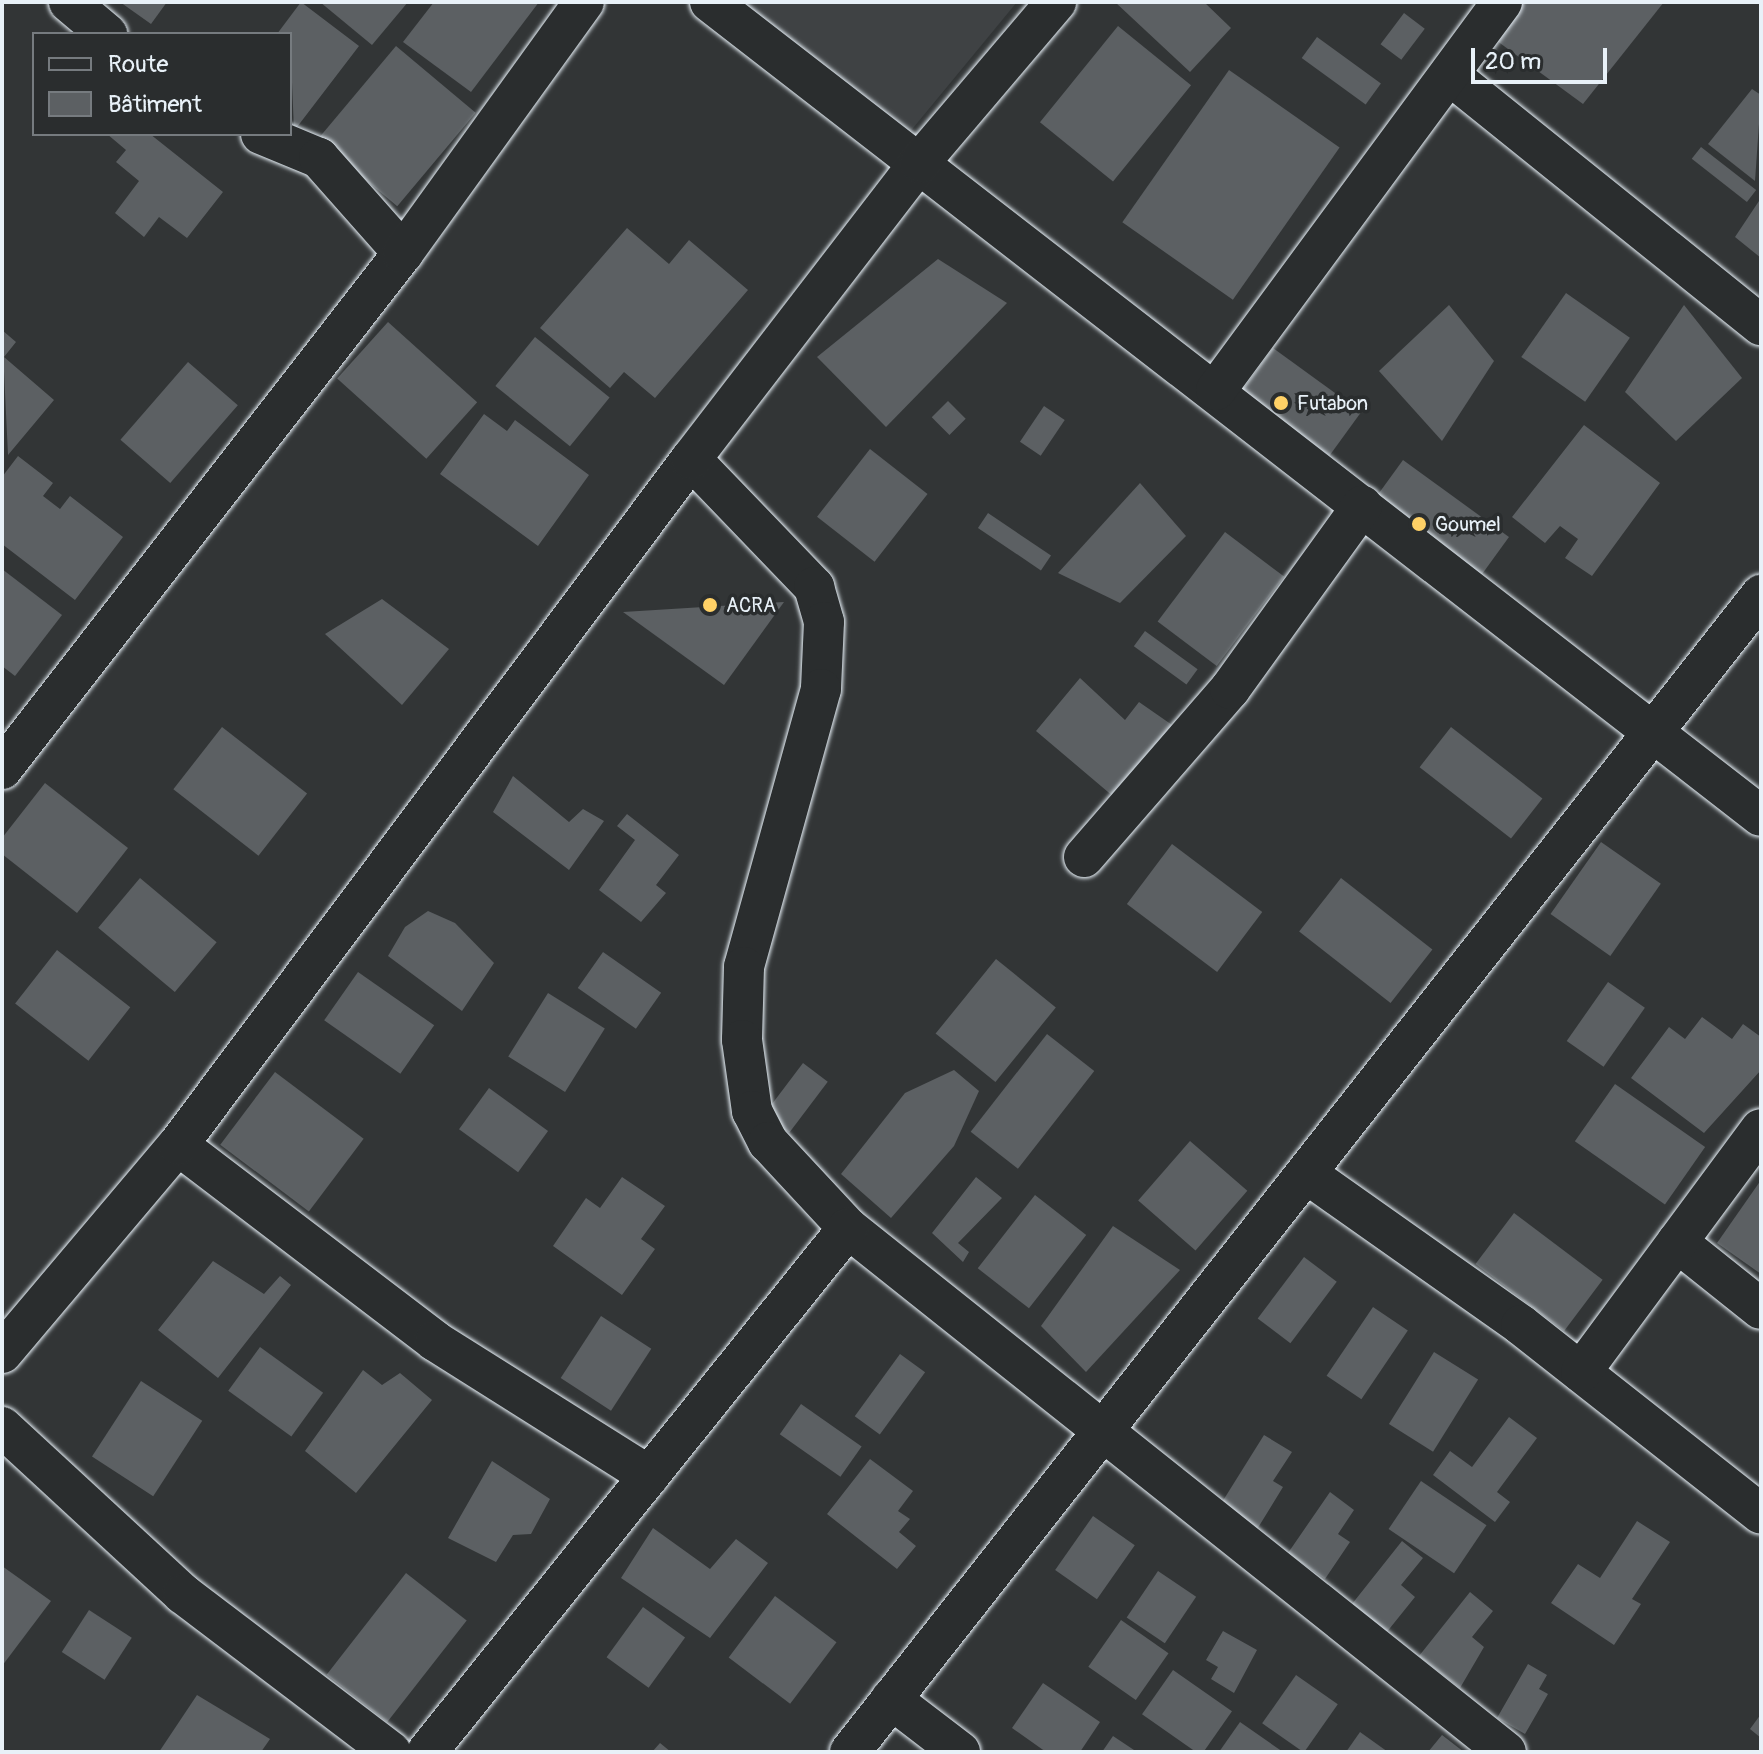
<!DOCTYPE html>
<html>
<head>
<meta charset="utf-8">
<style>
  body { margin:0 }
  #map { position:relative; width:1763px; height:1754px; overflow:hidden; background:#323536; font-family:Pangolin,sans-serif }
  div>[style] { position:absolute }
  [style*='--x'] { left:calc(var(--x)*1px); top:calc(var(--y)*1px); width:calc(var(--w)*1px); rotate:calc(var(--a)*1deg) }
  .built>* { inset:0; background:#3f4244 }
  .building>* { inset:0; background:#5c6063; transform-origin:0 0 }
  .roads { filter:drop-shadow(0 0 2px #e8f1f8) drop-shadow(0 0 2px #e8f1f8) }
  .street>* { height:40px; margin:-20px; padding:0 20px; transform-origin:20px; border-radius:20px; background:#2a2d2e }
  .dots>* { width:22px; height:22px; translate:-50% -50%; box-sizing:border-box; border:4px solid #2a2d2e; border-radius:50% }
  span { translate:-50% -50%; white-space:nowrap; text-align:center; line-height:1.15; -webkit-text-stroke:7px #2a2d2e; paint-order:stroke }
  .poi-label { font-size:20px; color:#e8f1f8 }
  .left { translate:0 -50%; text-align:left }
  .frame { position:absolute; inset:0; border:4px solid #e8f1f8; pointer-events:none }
  .legend { position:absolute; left:32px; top:32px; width:260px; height:104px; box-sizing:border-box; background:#2a2d2e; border:2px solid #767b7f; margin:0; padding:10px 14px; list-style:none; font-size:24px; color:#e8f1f8 }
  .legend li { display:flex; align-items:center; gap:16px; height:40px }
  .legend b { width:40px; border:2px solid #767b7f }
  .scale { position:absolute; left:1471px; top:48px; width:136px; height:36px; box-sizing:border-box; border:4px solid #e8f1f8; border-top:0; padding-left:10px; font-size:24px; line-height:28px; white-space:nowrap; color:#e8f1f8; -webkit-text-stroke:6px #2a2d2e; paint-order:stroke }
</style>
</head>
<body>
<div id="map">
  <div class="built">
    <i style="clip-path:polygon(737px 2px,1017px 2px,909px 133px)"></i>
  </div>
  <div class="building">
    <i style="clip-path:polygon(120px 2px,167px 2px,151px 24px)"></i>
    <i style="clip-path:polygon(301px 2px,359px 46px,294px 131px,290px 34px,277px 34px)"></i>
    <i style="clip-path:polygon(320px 2px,408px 2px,372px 45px)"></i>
    <i style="clip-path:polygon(434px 2px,539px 2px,471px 92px,403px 42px)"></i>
    <i style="clip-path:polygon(1115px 2px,1204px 2px,1231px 28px,1190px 72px)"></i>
    <i style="clip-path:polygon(1516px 2px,1664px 2px,1583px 104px,1493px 38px)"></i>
    <i style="left:1404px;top:13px;width:26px;height:39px;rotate:37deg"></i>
    <i style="left:1118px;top:26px;width:94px;height:124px;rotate:39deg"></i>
    <i style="left:1317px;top:37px;width:79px;height:26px;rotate:36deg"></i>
    <i style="left:396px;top:46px;width:104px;height:122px;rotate:40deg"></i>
    <i style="left:1229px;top:70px;width:135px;height:186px;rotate:35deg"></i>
    <i style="clip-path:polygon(1752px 89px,1761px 95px,1755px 181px,1708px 144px)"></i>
    <i style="clip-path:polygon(107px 134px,150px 134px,223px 192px,187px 238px,159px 217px,144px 237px,115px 213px,139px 181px,116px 162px,126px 150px)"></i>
    <i style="left:1701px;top:147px;width:70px;height:15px;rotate:38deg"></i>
    <i style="clip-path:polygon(1761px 198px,1761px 258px,1735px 237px)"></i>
    <i style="clip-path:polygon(627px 228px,669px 264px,689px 240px,748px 290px,655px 398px,624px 372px,610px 388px,540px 328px)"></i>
    <i style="clip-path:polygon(938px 259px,1007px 303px,886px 427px,817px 357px)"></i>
    <i style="left:1566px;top:293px;width:78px;height:78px;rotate:35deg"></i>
    <i style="clip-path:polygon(1449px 305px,1494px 361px,1442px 441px,1379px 371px)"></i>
    <i style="clip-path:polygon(1684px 305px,1742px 378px,1676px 441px,1625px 392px)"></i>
    <i style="left:388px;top:322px;width:120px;height:76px;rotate:42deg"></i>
    <i style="clip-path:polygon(2px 330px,16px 342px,4px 357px,54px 400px,8px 455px)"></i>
    <i style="left:535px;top:337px;width:96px;height:63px;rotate:39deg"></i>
    <i style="left:1273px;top:348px;width:109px;height:54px;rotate:36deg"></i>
    <i style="left:188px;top:362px;width:66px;height:103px;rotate:41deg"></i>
    <i style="left:948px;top:401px;width:25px;height:23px;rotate:45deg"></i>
    <i style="left:1044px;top:406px;width:25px;height:43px;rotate:34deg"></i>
    <i style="clip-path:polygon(484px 414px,507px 431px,515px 420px,589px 475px,538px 546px,440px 474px)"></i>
    <i style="clip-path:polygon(1584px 425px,1660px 483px,1592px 576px,1565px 558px,1578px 539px,1560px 526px,1545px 543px,1512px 517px)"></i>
    <i style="left:870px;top:449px;width:73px;height:86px;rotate:38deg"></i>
    <i style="clip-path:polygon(18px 456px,53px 483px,43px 496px,60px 509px,70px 496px,123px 537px,75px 600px,2px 544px,2px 477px)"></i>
    <i style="left:1403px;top:460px;width:131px;height:50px;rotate:36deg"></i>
    <i style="clip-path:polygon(1140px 483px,1186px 536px,1120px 603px,1058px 573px)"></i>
    <i style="left:988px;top:513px;width:76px;height:18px;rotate:34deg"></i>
    <i style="left:1225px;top:532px;width:74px;height:112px;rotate:37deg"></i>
    <i style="clip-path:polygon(2px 569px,62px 615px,15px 676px,2px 666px)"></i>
    <i style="clip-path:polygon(382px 599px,449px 649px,402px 705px,325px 634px)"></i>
    <i style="clip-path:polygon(784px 602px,724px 685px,623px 612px)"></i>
    <i style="left:1145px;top:631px;width:65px;height:19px;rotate:36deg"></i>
    <i style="clip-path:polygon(1080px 678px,1125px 720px,1139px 702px,1175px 727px,1121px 803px,1036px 731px)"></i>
    <i style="left:222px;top:727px;width:108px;height:79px;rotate:38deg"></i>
    <i style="left:1451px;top:727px;width:116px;height:51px;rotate:38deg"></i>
    <i style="clip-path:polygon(513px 776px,569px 822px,583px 809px,604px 821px,569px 870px,493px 812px)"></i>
    <i style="clip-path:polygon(45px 783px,128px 848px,77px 913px,2px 854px,2px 838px)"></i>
    <i style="clip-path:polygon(627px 814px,679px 855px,656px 885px,666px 893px,641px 922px,599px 890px,635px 840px,617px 826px)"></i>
    <i style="left:1601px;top:842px;width:73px;height:88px;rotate:35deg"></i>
    <i style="left:1172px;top:844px;width:113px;height:75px;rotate:37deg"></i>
    <i style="left:140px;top:878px;width:100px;height:65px;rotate:40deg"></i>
    <i style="left:1341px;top:878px;width:116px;height:68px;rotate:38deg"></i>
    <i style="clip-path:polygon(428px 911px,455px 923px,494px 963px,462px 1011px,388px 956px,405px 927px)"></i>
    <i style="left:57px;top:950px;width:93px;height:68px;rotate:38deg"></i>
    <i style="left:603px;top:952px;width:71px;height:44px;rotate:35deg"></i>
    <i style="left:996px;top:959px;width:77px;height:96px;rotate:39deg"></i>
    <i style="left:358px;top:972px;width:93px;height:59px;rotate:35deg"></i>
    <i style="left:1608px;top:982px;width:45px;height:72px;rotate:35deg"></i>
    <i style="left:548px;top:993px;width:67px;height:75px;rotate:32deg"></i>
    <i style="clip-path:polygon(1702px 1017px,1732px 1039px,1743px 1024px,1761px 1037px,1761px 1070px,1704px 1133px,1631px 1078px,1669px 1027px,1685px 1039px)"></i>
    <i style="left:1047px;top:1034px;width:60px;height:124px;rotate:38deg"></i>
    <i style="left:803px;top:1063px;width:31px;height:64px;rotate:37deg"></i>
    <i style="clip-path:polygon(954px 1070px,979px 1091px,954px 1146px,891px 1218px,841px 1174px,905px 1093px)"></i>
    <i style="left:275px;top:1072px;width:111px;height:91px;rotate:37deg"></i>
    <i style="left:1615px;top:1084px;width:110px;height:70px;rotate:35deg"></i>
    <i style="left:489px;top:1088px;width:73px;height:51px;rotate:36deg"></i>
    <i style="left:1190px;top:1141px;width:76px;height:79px;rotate:41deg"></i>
    <i style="clip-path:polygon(622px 1177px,665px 1206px,641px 1239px,655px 1249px,622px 1295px,553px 1246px,586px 1198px,600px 1208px)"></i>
    <i style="clip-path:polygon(976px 1177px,1002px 1198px,958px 1243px,969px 1252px,963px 1262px,932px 1233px)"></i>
    <i style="clip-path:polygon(1761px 1180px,1761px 1274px,1717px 1243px)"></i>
    <i style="left:1035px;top:1195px;width:65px;height:93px;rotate:38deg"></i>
    <i style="left:1514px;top:1213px;width:111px;height:64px;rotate:37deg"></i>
    <i style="clip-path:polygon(1113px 1226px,1180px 1270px,1086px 1372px,1041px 1326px)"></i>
    <i style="left:1304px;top:1257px;width:41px;height:77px;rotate:37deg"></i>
    <i style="clip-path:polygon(213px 1261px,264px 1294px,280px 1276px,291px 1285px,218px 1378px,158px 1330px)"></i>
    <i style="left:1373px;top:1307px;width:42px;height:83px;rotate:34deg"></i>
    <i style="left:601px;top:1316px;width:60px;height:74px;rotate:33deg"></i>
    <i style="left:260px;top:1347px;width:78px;height:54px;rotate:36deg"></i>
    <i style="left:1434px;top:1352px;width:52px;height:85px;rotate:32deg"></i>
    <i style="left:900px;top:1354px;width:31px;height:77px;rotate:36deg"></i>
    <i style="clip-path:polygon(363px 1370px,382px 1385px,400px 1373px,432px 1400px,356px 1493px,305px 1451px)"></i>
    <i style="left:141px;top:1381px;width:73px;height:90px;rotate:33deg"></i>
    <i style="left:801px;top:1404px;width:74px;height:37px;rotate:35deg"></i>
    <i style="clip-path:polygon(1509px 1417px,1537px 1438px,1497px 1492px,1510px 1502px,1495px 1522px,1433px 1475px,1450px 1451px,1472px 1467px)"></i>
    <i style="clip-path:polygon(1264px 1435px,1292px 1452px,1273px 1481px,1283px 1487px,1256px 1531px,1219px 1507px)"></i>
    <i style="clip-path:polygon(870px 1459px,913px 1491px,898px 1511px,910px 1519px,899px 1532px,916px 1546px,897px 1569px,827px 1514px)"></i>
    <i style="clip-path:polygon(492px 1461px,550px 1499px,531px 1534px,513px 1535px,496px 1562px,448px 1538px)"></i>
    <i style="left:1421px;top:1481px;width:79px;height:58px;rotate:34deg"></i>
    <i style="clip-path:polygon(1330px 1492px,1354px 1510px,1338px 1534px,1350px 1542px,1325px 1579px,1288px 1553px)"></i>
    <i style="left:1093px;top:1516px;width:51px;height:66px;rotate:35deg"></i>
    <i style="clip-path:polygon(1637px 1521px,1670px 1542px,1632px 1599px,1641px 1604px,1614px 1645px,1551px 1603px,1578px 1564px,1600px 1578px)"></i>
    <i style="clip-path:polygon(653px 1528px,710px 1569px,736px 1539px,768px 1563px,710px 1638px,621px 1578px)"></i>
    <i style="clip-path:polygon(1402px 1541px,1423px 1558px,1401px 1585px,1415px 1597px,1386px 1633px,1352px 1604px)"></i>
    <i style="clip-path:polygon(2px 1566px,51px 1601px,2px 1666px)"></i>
    <i style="left:1158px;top:1571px;width:46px;height:56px;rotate:34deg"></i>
    <i style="left:406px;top:1573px;width:77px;height:129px;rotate:38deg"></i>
    <i style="clip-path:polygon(1470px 1592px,1493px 1611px,1472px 1637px,1484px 1647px,1460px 1688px,1419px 1656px)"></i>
    <i style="left:775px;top:1596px;width:77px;height:77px;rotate:37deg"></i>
    <i style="left:643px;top:1607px;width:52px;height:62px;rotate:36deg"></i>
    <i style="left:89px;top:1610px;width:51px;height:50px;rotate:33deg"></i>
    <i style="left:1121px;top:1620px;width:58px;height:57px;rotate:35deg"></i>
    <i style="clip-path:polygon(1223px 1631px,1257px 1650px,1234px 1693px,1211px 1679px,1218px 1667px,1206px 1660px)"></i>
    <i style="clip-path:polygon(1528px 1664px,1547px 1675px,1539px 1689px,1548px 1694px,1525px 1734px,1497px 1718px)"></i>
    <i style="left:1173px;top:1670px;width:72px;height:54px;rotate:35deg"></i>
    <i style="left:1296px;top:1675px;width:51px;height:59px;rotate:35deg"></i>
    <i style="clip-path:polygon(1043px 1683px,1100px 1722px,1080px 1752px,1046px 1752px,1012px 1728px)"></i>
    <i style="clip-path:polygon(197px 1695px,270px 1739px,261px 1752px,159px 1752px)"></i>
    <i style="clip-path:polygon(1761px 1714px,1761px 1738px,1750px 1729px)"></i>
    <i style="clip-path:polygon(1240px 1722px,1283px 1752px,1219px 1752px)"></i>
    <i style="clip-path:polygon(1360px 1732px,1388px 1752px,1346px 1752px)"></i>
    <i style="clip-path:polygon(1442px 1735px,1464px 1752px,1428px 1752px)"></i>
    <i style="clip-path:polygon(1113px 1736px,1137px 1752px,1102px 1752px)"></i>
    <i style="clip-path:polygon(660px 1743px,671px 1752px,652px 1752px)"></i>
  </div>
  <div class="roads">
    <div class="street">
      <i style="--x:69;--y:2;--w:50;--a:40.1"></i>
      <i style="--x:710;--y:2;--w:1329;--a:37.76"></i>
      <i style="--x:1451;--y:76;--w:398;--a:38.8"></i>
      <i style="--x:261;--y:134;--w:63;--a:22.5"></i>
      <i style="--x:319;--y:158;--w:127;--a:48.5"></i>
      <i style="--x:1216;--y:390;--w:482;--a:-53.6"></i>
      <i style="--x:691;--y:459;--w:178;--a:46.1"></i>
      <i style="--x:814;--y:587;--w:36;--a:74"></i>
      <i style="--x:824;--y:622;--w:67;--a:92.6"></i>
      <i style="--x:821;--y:689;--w:288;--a:105.5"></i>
      <i style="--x:744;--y:967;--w:73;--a:91.6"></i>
      <i style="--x:742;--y:1040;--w:72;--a:82"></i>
      <i style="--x:752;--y:1111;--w:35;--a:63"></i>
      <i style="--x:768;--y:1142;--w:117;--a:47.1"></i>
      <i style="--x:848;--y:1228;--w:841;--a:38.53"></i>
      <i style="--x:2;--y:769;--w:653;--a:-52.15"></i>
      <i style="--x:403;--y:253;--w:309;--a:-54.2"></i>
      <i style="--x:1084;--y:857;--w:223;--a:-49"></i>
      <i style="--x:1230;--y:689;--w:226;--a:-54.2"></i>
      <i style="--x:178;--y:1145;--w:323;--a:37.3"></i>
      <i style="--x:435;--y:1341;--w:253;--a:32.2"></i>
      <i style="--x:1310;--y:1176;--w:258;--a:35.2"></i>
      <i style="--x:1521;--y:1325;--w:305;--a:38.2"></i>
      <i style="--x:1677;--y:1242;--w:107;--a:38.6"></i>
      <i style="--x:2;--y:1353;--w:272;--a:-49.8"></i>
      <i style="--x:178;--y:1145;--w:857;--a:-53.21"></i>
      <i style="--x:691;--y:459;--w:375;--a:-52.4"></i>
      <i style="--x:920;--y:162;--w:210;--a:-49.6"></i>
      <i style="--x:1581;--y:1372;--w:302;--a:-53.5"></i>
      <i style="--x:2;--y:1427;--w:246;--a:42.7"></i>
      <i style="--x:183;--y:1594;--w:261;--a:37.2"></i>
      <i style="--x:891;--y:1699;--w:87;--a:37.5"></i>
      <i style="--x:427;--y:1752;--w:672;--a:-51.22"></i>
      <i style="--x:850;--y:1752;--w:1473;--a:-51.78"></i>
    </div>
  </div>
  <div class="dots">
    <i style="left:1281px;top:403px;background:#ffd166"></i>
    <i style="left:1419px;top:524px;background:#ffd166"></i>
    <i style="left:710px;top:605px;background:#ffd166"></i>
  </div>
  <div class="poi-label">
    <span class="left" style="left:1297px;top:403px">Futabon</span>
    <span class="left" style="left:1435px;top:524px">Goumel</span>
    <span class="left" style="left:726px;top:605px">ACRA</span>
  </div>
  <div class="frame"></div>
  <ul class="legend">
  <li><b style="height:10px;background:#2a2d2e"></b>Route</li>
  <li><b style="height:22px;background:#5c6063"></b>Bâtiment</li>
  </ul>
  <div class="scale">20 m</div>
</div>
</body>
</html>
